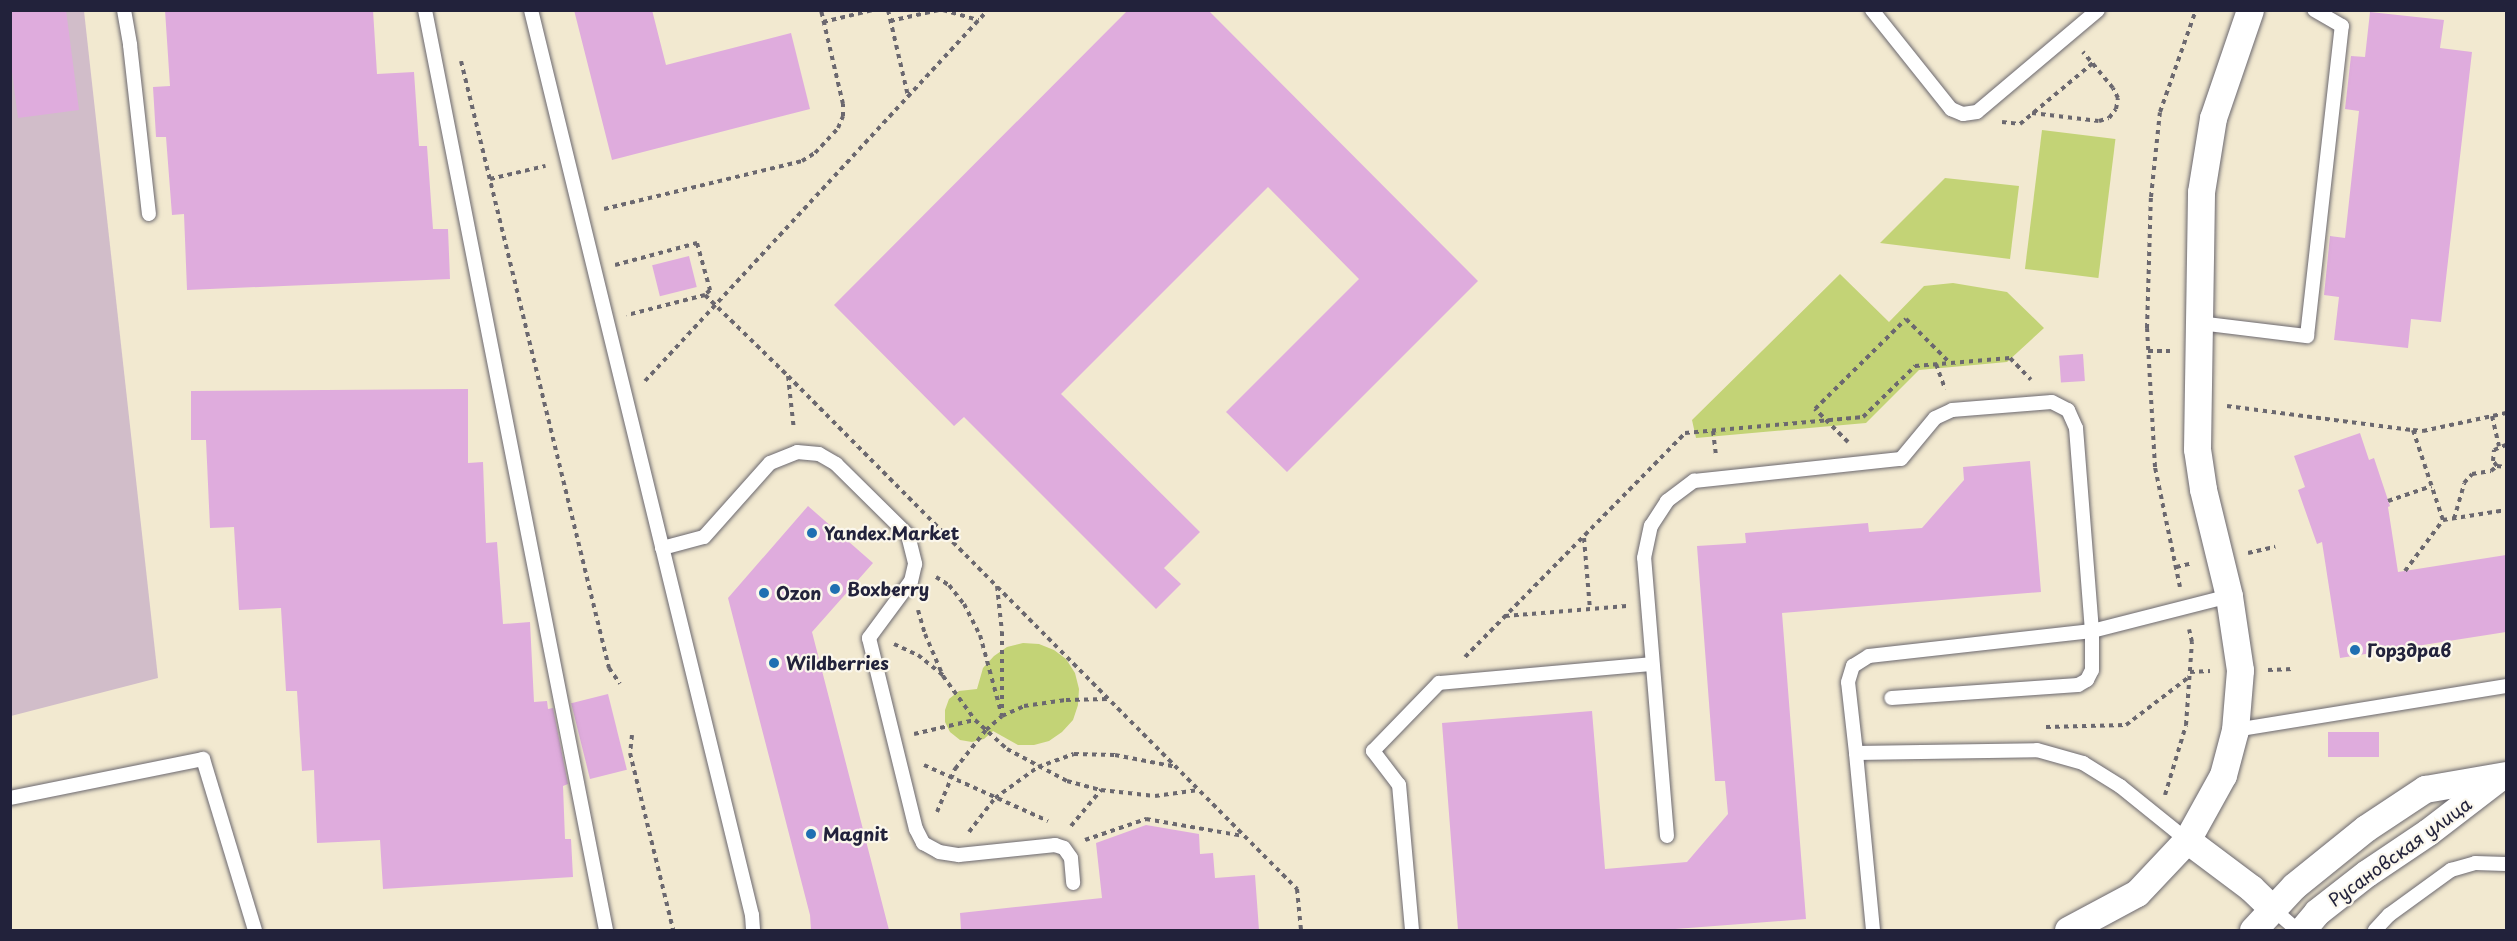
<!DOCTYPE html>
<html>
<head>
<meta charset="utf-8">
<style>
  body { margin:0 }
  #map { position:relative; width:2517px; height:941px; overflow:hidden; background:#f2e9d0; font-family:"Playpen Sans",sans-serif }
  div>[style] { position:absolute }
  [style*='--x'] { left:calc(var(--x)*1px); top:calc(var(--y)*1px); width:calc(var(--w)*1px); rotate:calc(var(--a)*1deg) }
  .industrial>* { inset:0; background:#d1bdc9 }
  .green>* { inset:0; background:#c3d376; transform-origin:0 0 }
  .building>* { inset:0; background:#dfacdd; transform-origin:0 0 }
  .path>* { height:4px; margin-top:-2px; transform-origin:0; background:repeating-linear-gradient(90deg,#6b686f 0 4.5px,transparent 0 9px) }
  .roads { filter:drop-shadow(0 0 2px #6b686f) drop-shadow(0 0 2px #6b686f) }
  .service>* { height:14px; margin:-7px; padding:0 7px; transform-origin:7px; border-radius:7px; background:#fff }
  .minor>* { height:27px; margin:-13.5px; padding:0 13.5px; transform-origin:13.5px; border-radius:13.5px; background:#fff }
  .dots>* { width:16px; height:16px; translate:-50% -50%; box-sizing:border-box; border:3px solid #fbf7ec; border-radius:50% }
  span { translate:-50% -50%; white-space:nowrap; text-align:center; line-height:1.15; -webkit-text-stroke:4.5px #fbf7ec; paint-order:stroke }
  .poi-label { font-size:18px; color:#22223b; font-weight:700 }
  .left { translate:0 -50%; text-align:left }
  .street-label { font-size:18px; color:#22223b }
  .frame { position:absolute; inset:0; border:12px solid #22223b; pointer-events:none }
</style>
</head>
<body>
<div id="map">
  <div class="industrial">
    <i style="clip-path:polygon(11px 11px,84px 11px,158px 678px,11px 716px)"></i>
  </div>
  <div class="green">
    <i style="left:2042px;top:130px;width:74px;height:140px;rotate:7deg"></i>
    <i style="clip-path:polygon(1945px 178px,2019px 186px,2010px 259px,1880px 243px)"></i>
    <i style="clip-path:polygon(1840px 274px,1889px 322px,1924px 286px,1953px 283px,2007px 292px,2044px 328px,2007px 362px,1919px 370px,1866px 423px,1696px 438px,1692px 420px)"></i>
    <i style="clip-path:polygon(1023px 643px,1039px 644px,1054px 650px,1066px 659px,1075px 673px,1079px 689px,1078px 705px,1073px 720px,1062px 732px,1049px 741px,1034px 745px,1018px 745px,993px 731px,984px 739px,972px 742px,960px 740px,950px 732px,945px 722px,945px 710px,949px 699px,959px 691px,977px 689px,983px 668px,994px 656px,1007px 647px)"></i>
  </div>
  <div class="building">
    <i style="clip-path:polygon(10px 10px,66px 10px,79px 110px,18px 118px,10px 56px)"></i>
    <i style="clip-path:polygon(165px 10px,373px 10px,377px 74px,414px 72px,419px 146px,427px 146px,433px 229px,448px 229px,450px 279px,187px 290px,184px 214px,172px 215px,166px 137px,156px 137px,153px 87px,170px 86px)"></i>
    <i style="clip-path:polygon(574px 10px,652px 10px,666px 65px,791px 33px,810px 109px,612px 160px)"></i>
    <i style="clip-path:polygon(1128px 10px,1208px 10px,1478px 281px,1287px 472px,1226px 412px,1359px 279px,1268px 187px,1061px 394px,1200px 532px,1164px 568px,1181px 584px,1156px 609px,964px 417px,954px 426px,834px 305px)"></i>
    <i style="clip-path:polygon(2370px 12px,2444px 20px,2440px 48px,2472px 52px,2441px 322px,2411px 319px,2408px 348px,2334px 340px,2339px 297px,2324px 295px,2330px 236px,2345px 238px,2359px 111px,2345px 109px,2351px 56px,2365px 57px)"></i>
    <i style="left:689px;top:256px;width:32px;height:38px;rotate:76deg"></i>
    <i style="left:2083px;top:354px;width:27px;height:24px;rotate:86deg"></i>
    <i style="clip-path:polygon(468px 389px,468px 463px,483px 462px,486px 543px,497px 542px,503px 624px,530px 622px,534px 702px,547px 701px,548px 709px,553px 708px,568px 784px,563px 786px,565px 839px,571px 839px,573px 877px,383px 889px,380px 840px,317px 843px,314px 770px,302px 771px,297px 691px,286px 691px,281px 608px,239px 610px,234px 527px,210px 528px,206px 440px,191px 440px,191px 391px)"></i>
    <i style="clip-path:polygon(2360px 433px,2369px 460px,2374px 458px,2390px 506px,2388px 507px,2398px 572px,2506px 555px,2506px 632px,2340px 658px,2322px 542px,2317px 544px,2298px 490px,2305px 487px,2294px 456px)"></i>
    <i style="clip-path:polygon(2030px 461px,2041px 592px,1782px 613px,1806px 919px,1662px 930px,1458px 930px,1442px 723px,1592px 711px,1605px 869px,1687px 862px,1728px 814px,1725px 781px,1715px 781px,1697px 546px,1746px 543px,1745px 533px,1868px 523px,1869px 532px,1922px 528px,1964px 480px,1963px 467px)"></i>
    <i style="clip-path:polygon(808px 506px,873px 563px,812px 632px,889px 930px,811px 930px,810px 915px,728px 598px)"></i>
    <i style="left:608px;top:694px;width:78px;height:38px;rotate:76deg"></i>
    <i style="left:2379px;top:732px;width:25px;height:51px;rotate:90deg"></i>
    <i style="clip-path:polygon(1146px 825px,1199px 834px,1200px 854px,1213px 853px,1215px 878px,1255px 875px,1259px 930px,961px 930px,960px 913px,1102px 898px,1096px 843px)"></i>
  </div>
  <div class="path">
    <i style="--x:888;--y:10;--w:88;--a:76.9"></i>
    <i style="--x:943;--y:10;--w:37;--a:16"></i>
    <i style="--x:890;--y:21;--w:50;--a:-12.7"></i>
    <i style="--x:823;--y:22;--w:51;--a:-13.5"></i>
    <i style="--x:461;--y:61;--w:625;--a:76.3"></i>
    <i style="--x:609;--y:668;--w:19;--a:55"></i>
    <i style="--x:2032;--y:113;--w:67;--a:6.8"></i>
    <i style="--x:2099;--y:121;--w:10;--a:-17"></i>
    <i style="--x:2109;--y:118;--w:11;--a:-52"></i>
    <i style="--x:2116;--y:109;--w:11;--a:-80"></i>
    <i style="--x:2118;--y:98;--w:11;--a:-117"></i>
    <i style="--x:2113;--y:88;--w:47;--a:-129.8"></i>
    <i style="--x:2002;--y:122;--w:18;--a:6"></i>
    <i style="--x:2020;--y:124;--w:95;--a:-39.9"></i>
    <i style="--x:490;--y:179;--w:57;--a:-13.3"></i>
    <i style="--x:604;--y:209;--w:204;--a:-13.6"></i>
    <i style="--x:802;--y:161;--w:15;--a:-32"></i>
    <i style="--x:815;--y:153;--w:34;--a:-47"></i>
    <i style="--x:838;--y:128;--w:13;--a:-67"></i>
    <i style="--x:843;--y:116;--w:12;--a:-90"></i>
    <i style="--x:843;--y:104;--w:97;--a:-103.2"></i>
    <i style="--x:615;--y:265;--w:85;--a:-15"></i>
    <i style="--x:697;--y:243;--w:49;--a:74.5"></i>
    <i style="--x:710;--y:290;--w:7;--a:135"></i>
    <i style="--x:705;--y:295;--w:81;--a:165.6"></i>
    <i style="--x:705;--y:295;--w:116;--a:44.3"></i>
    <i style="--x:788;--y:376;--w:723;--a:45.22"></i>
    <i style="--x:1297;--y:889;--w:41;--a:84.4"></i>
    <i style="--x:2148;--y:351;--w:22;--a:0"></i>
    <i style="--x:1936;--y:364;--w:27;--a:70"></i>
    <i style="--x:788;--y:376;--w:54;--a:83.7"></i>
    <i style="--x:645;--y:381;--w:505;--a:-47.25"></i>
    <i style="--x:2227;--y:406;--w:188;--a:7.4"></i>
    <i style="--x:2413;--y:430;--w:95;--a:71.6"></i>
    <i style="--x:2443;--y:520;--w:64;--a:-9"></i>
    <i style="--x:2492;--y:416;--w:31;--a:77"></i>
    <i style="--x:2413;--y:430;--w:10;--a:6"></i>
    <i style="--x:2423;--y:431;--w:85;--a:-12.2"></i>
    <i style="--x:1713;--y:431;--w:26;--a:83"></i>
    <i style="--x:1848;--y:442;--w:47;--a:-135"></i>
    <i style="--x:1815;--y:409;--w:128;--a:-44.7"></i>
    <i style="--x:1906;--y:319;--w:61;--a:45"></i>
    <i style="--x:2497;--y:466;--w:6;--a:-129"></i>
    <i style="--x:2493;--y:461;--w:11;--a:-85"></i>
    <i style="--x:2494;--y:450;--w:13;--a:-23"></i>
    <i style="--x:2388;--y:501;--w:46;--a:-18.8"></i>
    <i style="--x:2454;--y:519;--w:37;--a:-74"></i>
    <i style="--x:2464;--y:483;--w:12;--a:-48"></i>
    <i style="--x:2472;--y:474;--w:19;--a:-9"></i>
    <i style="--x:2491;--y:471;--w:8;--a:-40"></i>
    <i style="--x:2497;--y:466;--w:9;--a:6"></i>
    <i style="--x:1584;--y:538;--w:71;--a:85.2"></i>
    <i style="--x:2248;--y:553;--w:28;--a:-13"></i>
    <i style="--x:2176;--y:567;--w:17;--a:-13"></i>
    <i style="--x:2405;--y:571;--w:64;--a:-53.3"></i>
    <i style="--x:936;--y:577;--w:15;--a:32"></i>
    <i style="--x:949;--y:585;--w:24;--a:52"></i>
    <i style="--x:964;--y:604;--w:35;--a:63"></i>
    <i style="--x:980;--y:635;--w:84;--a:74.8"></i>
    <i style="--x:997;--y:586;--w:46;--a:83.8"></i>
    <i style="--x:1002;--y:632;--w:77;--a:90"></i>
    <i style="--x:2180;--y:587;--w:123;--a:-101.8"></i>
    <i style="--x:2155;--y:467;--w:139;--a:-93.3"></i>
    <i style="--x:2147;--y:328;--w:131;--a:-88.3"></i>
    <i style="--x:2151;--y:197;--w:85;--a:-84"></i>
    <i style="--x:2160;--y:112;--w:108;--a:-70.6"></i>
    <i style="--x:918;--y:610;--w:25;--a:74"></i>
    <i style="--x:925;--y:634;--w:46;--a:66.8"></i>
    <i style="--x:943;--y:676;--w:54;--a:54"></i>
    <i style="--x:975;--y:720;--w:43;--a:42.2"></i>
    <i style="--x:1007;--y:749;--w:68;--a:28.1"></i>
    <i style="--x:1067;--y:781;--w:35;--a:15"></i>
    <i style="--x:1101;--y:790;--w:54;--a:6.3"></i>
    <i style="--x:1155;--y:796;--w:44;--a:-7.8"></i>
    <i style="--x:1505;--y:616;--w:122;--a:-4.7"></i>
    <i style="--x:894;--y:644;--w:26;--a:25"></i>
    <i style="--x:918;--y:655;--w:32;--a:39"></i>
    <i style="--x:1465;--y:657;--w:314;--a:-45.5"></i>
    <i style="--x:1685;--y:433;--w:179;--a:-5.1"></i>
    <i style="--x:1863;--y:417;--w:73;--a:-44.4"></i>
    <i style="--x:1915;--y:366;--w:95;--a:-4.8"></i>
    <i style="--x:2010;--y:358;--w:30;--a:46"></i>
    <i style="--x:2268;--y:670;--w:26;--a:-2"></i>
    <i style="--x:2190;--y:672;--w:20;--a:-3"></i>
    <i style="--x:2046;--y:727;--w:80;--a:-1.4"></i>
    <i style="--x:2126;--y:725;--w:79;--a:-37.3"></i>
    <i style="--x:914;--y:734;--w:62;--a:-13.1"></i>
    <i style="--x:632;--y:735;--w:18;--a:96"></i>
    <i style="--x:630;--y:753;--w:182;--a:76.3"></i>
    <i style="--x:924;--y:765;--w:136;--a:24.3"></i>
    <i style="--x:2165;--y:795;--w:73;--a:-73.3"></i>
    <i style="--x:2186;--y:725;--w:83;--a:-85.9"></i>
    <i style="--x:2192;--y:642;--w:13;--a:-103"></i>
    <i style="--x:937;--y:812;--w:47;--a:-67.3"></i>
    <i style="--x:955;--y:769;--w:50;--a:-51.5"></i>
    <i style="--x:986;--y:730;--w:21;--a:-41"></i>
    <i style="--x:1002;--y:716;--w:24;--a:-24"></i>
    <i style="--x:1024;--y:706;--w:42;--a:-8.1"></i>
    <i style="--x:1066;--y:700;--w:42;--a:-1.4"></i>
    <i style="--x:1071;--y:826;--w:47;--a:-50.2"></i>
    <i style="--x:969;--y:832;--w:43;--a:-52.6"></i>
    <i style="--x:995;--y:798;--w:53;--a:-35.8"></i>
    <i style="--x:1038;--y:767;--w:38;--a:-20"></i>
    <i style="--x:1074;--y:754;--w:41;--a:1.4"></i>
    <i style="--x:1115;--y:755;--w:63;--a:11"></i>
    <i style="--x:1085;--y:840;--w:65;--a:-19"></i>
    <i style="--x:1146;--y:819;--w:98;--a:9.9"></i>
  </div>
  <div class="roads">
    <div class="service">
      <i style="--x:124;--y:10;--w:36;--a:80"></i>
      <i style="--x:130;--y:45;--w:170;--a:83.6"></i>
      <i style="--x:425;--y:10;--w:938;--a:78.87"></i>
      <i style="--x:531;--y:10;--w:932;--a:76.28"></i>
      <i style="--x:752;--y:915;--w:15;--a:86"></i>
      <i style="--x:1872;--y:10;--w:127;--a:51.4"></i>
      <i style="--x:1951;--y:109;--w:13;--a:23"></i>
      <i style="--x:1963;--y:114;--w:14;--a:-8"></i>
      <i style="--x:1977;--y:112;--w:158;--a:-40.1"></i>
      <i style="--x:2199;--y:323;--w:109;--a:6.9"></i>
      <i style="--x:2307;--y:336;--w:312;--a:-83.6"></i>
      <i style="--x:2342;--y:26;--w:32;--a:-150"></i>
      <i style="--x:662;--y:548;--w:43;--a:-14.7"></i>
      <i style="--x:704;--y:537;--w:99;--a:-48.3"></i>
      <i style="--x:770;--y:463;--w:29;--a:-22"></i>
      <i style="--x:797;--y:452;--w:22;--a:5"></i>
      <i style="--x:819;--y:454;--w:20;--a:30"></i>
      <i style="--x:836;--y:464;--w:101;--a:44.6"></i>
      <i style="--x:908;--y:535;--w:30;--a:76"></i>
      <i style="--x:915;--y:564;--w:17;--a:103"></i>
      <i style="--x:911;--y:581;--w:71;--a:126.4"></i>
      <i style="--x:869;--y:638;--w:197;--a:76.2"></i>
      <i style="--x:916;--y:829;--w:16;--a:63"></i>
      <i style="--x:923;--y:843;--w:18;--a:29"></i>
      <i style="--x:939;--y:852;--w:20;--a:9"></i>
      <i style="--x:959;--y:855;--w:97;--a:-5.9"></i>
      <i style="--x:1055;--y:845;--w:9;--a:18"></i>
      <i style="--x:1064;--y:848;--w:12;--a:55"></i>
      <i style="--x:1071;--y:858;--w:25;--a:85"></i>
      <i style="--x:2235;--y:730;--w:275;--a:-9.2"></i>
      <i style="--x:1856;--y:753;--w:71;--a:-96.4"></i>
      <i style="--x:1848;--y:682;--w:17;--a:-73"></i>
      <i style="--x:1853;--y:666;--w:19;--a:-32"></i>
      <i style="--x:1869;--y:656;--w:224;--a:-6.4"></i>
      <i style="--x:2092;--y:631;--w:141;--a:-14.3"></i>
      <i style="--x:10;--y:798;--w:197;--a:-11.4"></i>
      <i style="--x:203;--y:759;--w:179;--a:73.1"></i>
      <i style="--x:1667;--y:836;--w:279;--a:-94.7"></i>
      <i style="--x:1644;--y:558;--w:33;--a:-78"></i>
      <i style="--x:1651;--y:526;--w:30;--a:-57"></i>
      <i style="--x:1667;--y:501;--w:34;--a:-37"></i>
      <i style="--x:1694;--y:481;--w:208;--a:-6.1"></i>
      <i style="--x:1901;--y:459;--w:53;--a:-50.3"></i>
      <i style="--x:1935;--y:418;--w:19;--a:-25"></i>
      <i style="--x:1952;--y:410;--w:100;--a:-4.6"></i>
      <i style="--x:2052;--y:402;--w:18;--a:27"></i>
      <i style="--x:2068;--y:410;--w:20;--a:66"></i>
      <i style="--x:2076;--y:428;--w:204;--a:85.5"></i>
      <i style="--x:2092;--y:631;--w:39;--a:90"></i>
      <i style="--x:2092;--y:670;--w:11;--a:117"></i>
      <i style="--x:2087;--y:680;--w:10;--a:151"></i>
      <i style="--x:2078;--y:685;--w:187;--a:176"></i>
      <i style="--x:2273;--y:909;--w:32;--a:41"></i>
      <i style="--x:1412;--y:930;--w:146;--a:-95.1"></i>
      <i style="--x:1399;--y:785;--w:43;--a:-127.4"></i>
      <i style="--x:1373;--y:751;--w:95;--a:-45.9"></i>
      <i style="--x:1439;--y:683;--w:214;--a:-5.1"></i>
      <i style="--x:1873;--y:930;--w:178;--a:-95.5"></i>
      <i style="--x:1856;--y:753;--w:181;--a:-0.9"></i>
      <i style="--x:2037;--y:750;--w:48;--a:15.8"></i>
      <i style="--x:2083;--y:763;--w:44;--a:31.9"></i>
      <i style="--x:2120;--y:786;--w:86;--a:38.9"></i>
      <i style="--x:2375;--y:930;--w:21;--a:-47"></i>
      <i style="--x:2389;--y:915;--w:77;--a:-36"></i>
      <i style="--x:2451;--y:870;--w:25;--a:-16"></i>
      <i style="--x:2475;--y:863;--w:31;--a:2"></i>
    </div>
    <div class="minor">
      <i style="--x:2187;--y:840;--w:80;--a:36.9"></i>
      <i style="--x:2251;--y:888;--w:30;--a:44"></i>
      <i style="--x:2068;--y:930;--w:78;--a:-28.2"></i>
      <i style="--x:2137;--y:893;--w:73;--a:-46.7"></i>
      <i style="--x:2187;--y:840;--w:74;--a:-61"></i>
      <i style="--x:2223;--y:775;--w:47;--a:-75.1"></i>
      <i style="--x:2235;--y:730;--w:60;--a:-85.2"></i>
      <i style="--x:2240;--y:670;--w:75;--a:-98.5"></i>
      <i style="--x:2229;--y:596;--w:110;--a:-103.7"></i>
      <i style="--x:2203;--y:489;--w:40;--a:-98.5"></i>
      <i style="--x:2197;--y:449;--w:257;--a:-89.1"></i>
      <i style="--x:2201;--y:192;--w:75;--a:-80.8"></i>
      <i style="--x:2213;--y:118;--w:114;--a:-71.1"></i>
      <i style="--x:2253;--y:930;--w:60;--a:-47"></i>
      <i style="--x:2294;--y:886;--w:92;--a:-38.9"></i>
      <i style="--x:2366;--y:828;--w:71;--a:-33.5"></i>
      <i style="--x:2425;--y:789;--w:82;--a:-9.8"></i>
      <i style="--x:2302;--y:930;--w:23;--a:-50"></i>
      <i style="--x:2317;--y:912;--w:63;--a:-38"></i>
      <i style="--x:2367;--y:873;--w:73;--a:-33.9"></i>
      <i style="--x:2428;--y:832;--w:87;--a:-37.5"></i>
    </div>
  </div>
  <div class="dots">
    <i style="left:812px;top:533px;background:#1f6fb2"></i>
    <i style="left:835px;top:589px;background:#1f6fb2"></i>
    <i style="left:764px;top:593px;background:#1f6fb2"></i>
    <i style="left:2355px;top:650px;background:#1f6fb2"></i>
    <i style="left:774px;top:663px;background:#1f6fb2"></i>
    <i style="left:811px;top:834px;background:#1f6fb2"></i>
  </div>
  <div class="poi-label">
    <span class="left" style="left:824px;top:533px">Yandex.Market</span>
    <span class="left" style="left:847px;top:589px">Boxberry</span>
    <span class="left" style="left:776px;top:593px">Ozon</span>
    <span class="left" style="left:2367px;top:650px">Горздрав</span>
    <span class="left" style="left:786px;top:663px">Wildberries</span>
    <span class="left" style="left:823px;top:834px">Magnit</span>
  </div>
  <div class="street-label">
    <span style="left:2400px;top:852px;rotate:-36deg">Русановская улица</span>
  </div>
  <div class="frame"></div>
</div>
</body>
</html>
